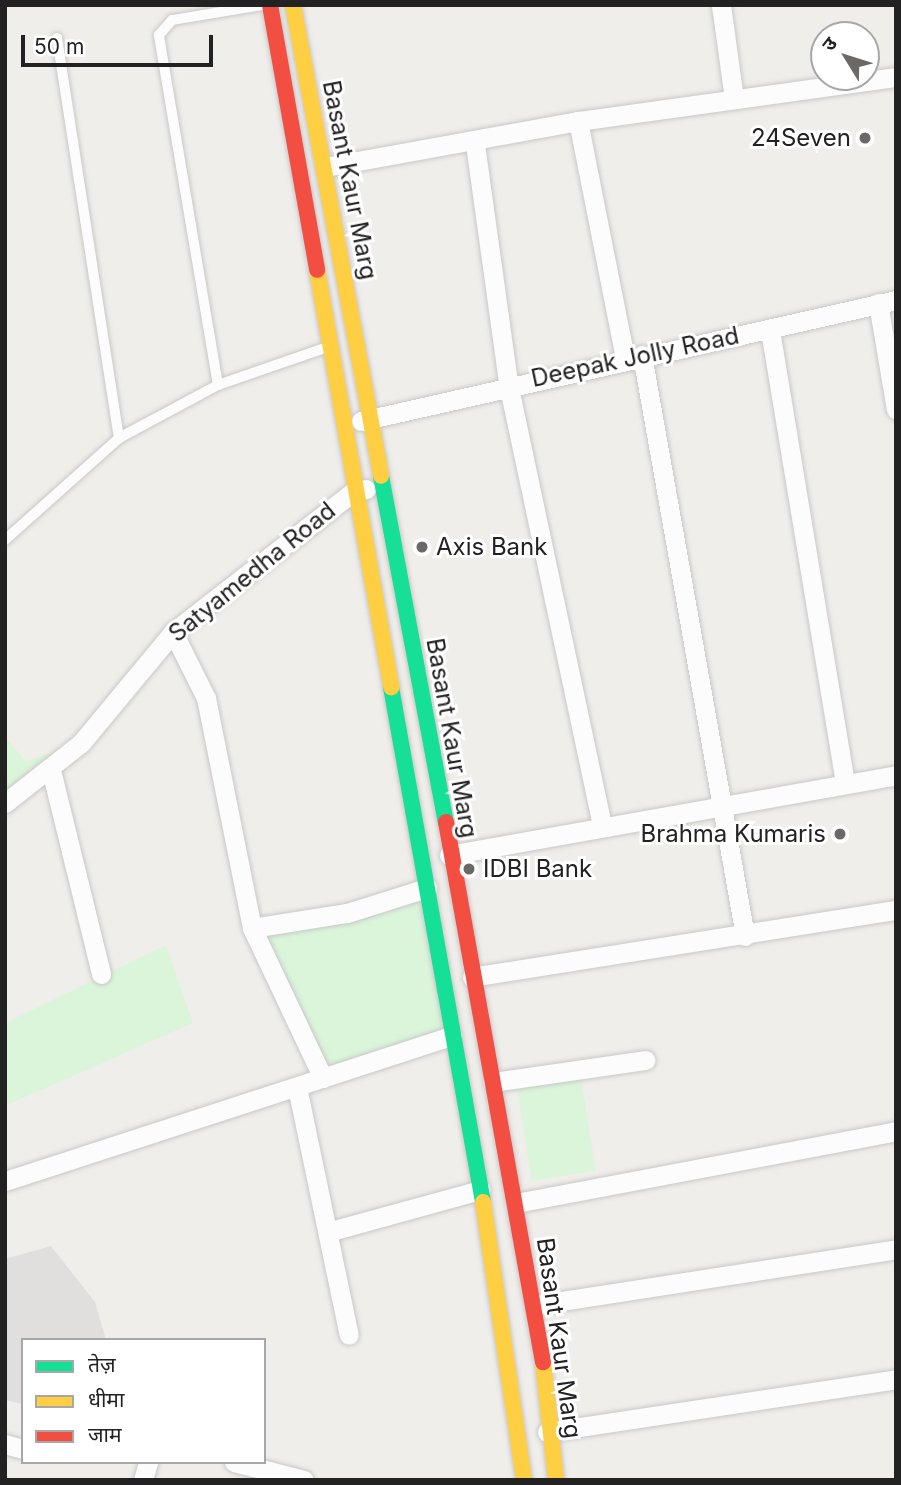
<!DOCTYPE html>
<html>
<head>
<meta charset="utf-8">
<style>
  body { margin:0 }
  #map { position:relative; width:901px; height:1485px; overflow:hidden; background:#f0eeeb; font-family:Inter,"Noto Sans Devanagari",sans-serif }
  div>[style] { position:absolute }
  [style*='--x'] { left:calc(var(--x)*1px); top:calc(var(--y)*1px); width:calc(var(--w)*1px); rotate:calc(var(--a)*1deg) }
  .park>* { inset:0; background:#daf5da; transform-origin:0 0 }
  .parking>* { inset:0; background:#e0dfde }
  .roads { filter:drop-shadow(0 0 2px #c9c8c7) drop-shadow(0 0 2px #c9c8c7) }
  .lane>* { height:10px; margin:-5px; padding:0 5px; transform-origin:5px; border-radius:5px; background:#fdfcfc }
  .street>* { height:19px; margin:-9.5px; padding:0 9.5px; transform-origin:9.5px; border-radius:9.5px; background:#fdfcfc }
  .fast>* { height:16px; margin:-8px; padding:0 8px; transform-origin:8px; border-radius:8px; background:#16e098 }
  .slow>* { height:16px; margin:-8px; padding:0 8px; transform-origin:8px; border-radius:8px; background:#ffcf43 }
  .jam>* { height:16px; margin:-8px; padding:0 8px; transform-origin:8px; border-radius:8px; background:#f24e42 }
  .dots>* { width:19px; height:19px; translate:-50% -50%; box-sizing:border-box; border:4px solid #fff; border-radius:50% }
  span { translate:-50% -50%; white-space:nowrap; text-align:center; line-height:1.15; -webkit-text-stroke:6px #fff; paint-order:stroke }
  .poi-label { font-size:24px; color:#222 }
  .right { translate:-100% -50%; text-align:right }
  .left { translate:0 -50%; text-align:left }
  .street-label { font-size:24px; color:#222 }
  .frame { position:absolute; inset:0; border:7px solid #222; pointer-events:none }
  .legend { position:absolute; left:21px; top:1338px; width:245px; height:126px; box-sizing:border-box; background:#fff; border:2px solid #a7a7a7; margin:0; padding:9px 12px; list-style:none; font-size:21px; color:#222 }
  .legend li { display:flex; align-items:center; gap:14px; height:35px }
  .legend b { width:35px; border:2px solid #a7a7a7 }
  .north { position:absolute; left:810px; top:21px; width:70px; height:70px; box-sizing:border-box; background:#fff; border:2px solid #a7a7a7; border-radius:50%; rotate:308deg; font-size:19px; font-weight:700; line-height:28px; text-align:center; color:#222 }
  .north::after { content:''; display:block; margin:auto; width:24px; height:32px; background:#6a6968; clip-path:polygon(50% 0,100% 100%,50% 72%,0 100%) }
  .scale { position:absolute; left:21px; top:35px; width:192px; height:32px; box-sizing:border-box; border:4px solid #222; border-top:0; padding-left:9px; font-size:21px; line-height:24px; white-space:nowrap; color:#222; -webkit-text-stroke:5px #fff; paint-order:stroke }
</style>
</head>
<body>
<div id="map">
  <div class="park">
    <i style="clip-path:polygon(5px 737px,26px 761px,81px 743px,5px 802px)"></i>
    <i style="clip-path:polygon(428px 901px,452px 1036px,323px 1078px,252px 928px)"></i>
    <i style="clip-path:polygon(166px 945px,193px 1023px,5px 1106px,5px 1023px)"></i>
    <i style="left:581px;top:1077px;width:95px;height:65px;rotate:81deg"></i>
  </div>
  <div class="parking">
    <i style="clip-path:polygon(51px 1246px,95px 1302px,106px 1340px,23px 1340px,23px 1404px,5px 1400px,5px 1259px)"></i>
  </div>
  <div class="roads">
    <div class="lane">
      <i style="--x:57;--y:38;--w:405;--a:81.2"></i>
      <i style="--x:218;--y:385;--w:355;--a:-99.6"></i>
      <i style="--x:159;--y:35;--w:20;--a:-49"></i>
      <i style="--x:172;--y:20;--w:92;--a:-9.4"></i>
      <i style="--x:5;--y:540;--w:153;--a:-41.8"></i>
      <i style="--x:119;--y:438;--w:112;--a:-28.2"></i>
      <i style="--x:218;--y:385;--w:116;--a:-19.1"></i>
    </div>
    <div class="street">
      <i style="--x:721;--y:5;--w:95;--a:82.1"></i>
      <i style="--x:578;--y:121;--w:242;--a:78.8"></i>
      <i style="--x:475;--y:144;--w:241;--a:82.1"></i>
      <i style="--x:508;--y:383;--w:452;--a:78"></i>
      <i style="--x:325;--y:167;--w:257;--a:-10.3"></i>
      <i style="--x:578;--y:121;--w:321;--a:-7.9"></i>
      <i style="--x:878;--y:303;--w:108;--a:80.4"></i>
      <i style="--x:770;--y:330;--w:460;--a:80.6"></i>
      <i style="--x:642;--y:355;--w:590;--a:79.95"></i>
      <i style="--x:361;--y:421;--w:549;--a:-12.74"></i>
      <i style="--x:173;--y:632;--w:74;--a:63.4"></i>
      <i style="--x:206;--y:698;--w:235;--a:78.7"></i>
      <i style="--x:252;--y:928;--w:166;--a:64.7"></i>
      <i style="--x:51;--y:770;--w:210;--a:76.2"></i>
      <i style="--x:5;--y:803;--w:97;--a:-38.3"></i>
      <i style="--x:81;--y:743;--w:144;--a:-50.3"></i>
      <i style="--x:173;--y:632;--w:229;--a:-37.9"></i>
      <i style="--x:354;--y:491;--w:12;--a:-9"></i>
      <i style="--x:449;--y:855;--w:454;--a:-10.1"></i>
      <i style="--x:252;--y:928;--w:96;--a:-9"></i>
      <i style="--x:347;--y:913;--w:84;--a:-17.4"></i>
      <i style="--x:472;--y:977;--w:429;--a:-9"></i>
      <i style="--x:493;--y:1082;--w:154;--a:-8.2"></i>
      <i style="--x:297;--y:1087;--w:253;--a:78.2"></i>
      <i style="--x:5;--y:1181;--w:470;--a:-18"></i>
      <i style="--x:516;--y:1203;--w:387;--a:-10.7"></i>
      <i style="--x:331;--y:1231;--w:155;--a:-15.4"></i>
      <i style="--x:536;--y:1305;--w:364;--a:-8.8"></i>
      <i style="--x:547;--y:1432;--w:353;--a:-8.6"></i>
      <i style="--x:5;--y:1444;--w:19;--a:16"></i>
      <i style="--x:234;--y:1462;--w:72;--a:14.4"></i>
      <i style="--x:143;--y:1480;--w:19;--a:-74"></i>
    </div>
    <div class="fast">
      <i style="--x:381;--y:476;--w:352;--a:79.4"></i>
      <i style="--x:391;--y:687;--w:523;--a:79.87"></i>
    </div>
    <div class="slow">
      <i style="--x:293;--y:5;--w:479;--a:79.4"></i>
      <i style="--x:317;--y:270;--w:424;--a:79.9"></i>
      <i style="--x:483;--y:1202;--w:281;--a:81.6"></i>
      <i style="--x:543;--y:1362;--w:119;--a:83.7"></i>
    </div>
    <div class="jam">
      <i style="--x:270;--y:5;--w:269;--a:79.9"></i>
      <i style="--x:446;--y:822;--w:549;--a:79.82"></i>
    </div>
  </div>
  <div class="dots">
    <i style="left:865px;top:138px;background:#6a6968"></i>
    <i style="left:422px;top:547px;background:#6a6968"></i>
    <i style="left:840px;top:834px;background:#6a6968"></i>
    <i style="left:469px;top:869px;background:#6a6968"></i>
  </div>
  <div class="poi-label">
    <span class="right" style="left:851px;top:138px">24Seven</span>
    <span class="left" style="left:436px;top:547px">Axis Bank</span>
    <span class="right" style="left:826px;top:834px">Brahma Kumaris</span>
    <span class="left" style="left:483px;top:869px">IDBI Bank</span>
  </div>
  <div class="street-label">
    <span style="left:350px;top:180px;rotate:79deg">Basant Kaur Marg</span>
    <span style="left:635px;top:357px;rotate:-12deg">Deepak Jolly Road</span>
    <span style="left:252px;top:572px;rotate:-39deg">Satyamedha Road</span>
    <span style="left:452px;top:738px;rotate:80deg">Basant Kaur Marg</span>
    <span style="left:559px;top:1338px;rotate:82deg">Basant Kaur Marg</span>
  </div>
  <div class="frame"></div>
  <ul class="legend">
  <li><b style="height:9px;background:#16e098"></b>तेज़</li>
  <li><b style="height:9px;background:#ffcf43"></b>धीमा</li>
  <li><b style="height:9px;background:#f24e42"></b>जाम</li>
  </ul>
  <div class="north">उ</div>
  <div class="scale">50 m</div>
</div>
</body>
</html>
